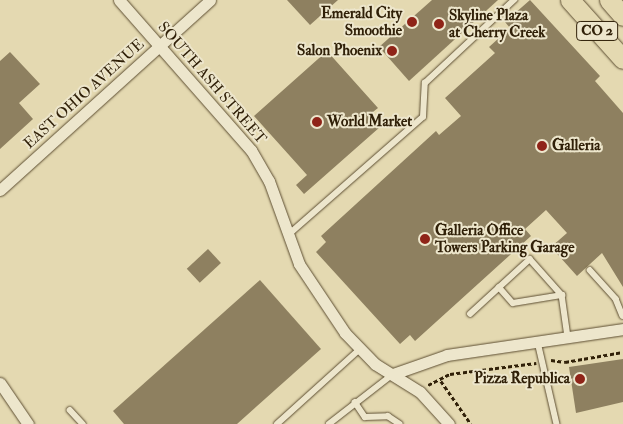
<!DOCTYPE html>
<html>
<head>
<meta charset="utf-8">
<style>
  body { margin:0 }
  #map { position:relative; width:623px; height:424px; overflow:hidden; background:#e4d9b1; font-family:"IM FELL Double Pica",serif }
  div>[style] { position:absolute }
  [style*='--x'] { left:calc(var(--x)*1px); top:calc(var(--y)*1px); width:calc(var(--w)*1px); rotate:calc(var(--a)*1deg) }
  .building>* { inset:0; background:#8e8060; transform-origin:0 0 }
  .path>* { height:2.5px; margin-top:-1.25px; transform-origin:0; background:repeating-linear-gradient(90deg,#302008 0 4px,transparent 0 6.5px) }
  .roads { filter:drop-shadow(0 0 1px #5d4e32) drop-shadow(0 0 1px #5d4e32) }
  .service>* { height:5.5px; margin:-2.75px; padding:0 2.75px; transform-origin:2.75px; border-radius:2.75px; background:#ede6cc }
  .minor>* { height:11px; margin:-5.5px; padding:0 5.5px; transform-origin:5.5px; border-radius:5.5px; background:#ede6cc }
  .primary>* { height:19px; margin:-9.5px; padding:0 9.5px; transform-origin:9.5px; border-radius:9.5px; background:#e4d9b1 }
  .dots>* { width:14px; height:14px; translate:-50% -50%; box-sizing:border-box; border:2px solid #ede6cc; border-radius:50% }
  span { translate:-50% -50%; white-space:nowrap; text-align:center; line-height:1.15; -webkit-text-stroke:4px #ede6cc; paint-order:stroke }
  .shield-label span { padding:1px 4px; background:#ede6cc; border:1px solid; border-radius:4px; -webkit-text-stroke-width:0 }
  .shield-label { font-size:14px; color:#302008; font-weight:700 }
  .poi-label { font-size:15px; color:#302008; font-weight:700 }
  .right { translate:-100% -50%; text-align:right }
  .left { translate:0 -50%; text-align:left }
  .street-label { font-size:15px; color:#302008 }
</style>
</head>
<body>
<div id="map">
  <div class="building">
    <i style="clip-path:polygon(287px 0,338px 0,310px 25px)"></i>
    <i style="clip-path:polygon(432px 0,498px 0,409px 81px,379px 47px)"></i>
    <i style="clip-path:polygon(530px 0,600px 76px,595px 81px,623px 113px,623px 287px,602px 253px,577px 276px,551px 247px,567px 233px,546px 210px,525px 229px,531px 236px,415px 341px,410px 335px,400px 344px,316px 252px,326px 242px,321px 236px,436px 131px,439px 135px,461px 116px,445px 98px,495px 53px,489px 47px,510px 28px,505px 22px)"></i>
    <i style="clip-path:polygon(327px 51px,378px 108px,369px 115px,380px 127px,304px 194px,296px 185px,307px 175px,254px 116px)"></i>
    <i style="clip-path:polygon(10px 52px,40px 84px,19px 103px,33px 119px,0 149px,0 61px)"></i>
    <i style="left:208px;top:249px;width:19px;height:29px;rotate:47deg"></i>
    <i style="clip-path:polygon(260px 280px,321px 349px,237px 424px,124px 424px,113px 411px)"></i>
    <i style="clip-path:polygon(623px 359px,623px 402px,576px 413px,569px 367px)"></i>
  </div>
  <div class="path">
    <i style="--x:551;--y:360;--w:14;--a:8"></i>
    <i style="--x:565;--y:362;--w:59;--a:-9.8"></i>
    <i style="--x:441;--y:381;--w:52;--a:55.1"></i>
    <i style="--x:428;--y:385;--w:25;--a:-27"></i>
    <i style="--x:450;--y:374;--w:87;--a:-7.3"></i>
  </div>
  <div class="roads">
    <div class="service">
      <i style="--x:288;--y:235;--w:179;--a:-41.2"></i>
      <i style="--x:423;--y:117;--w:34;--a:-87"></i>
      <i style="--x:425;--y:83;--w:122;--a:-43"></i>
      <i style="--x:590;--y:270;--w:39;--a:48"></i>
      <i style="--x:616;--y:299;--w:18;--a:68"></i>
      <i style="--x:499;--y:287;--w:21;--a:49"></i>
      <i style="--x:513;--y:303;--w:50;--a:-9.3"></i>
      <i style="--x:562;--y:295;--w:42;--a:81.9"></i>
      <i style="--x:470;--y:314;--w:81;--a:-42.5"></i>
      <i style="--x:530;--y:259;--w:48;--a:48.4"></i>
      <i style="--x:538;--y:342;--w:84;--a:77"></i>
      <i style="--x:355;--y:402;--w:18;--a:56"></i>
      <i style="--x:365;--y:417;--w:23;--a:-2"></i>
      <i style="--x:388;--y:416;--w:14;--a:34"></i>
      <i style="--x:70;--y:410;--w:19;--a:47"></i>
      <i style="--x:277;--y:424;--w:110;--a:-42.1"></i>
      <i style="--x:329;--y:424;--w:80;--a:-37.9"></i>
    </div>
    <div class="minor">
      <i style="--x:119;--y:0;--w:200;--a:48.7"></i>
      <i style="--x:251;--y:150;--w:36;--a:60"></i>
      <i style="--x:269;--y:181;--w:88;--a:70.1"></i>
      <i style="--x:299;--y:264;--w:83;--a:56.3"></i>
      <i style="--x:345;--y:333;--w:43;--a:45.9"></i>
      <i style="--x:375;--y:364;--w:53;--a:31.9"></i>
      <i style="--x:420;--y:392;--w:43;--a:47.8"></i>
      <i style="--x:0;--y:190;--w:283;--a:-42.1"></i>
      <i style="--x:393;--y:374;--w:57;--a:-19.4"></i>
      <i style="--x:447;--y:355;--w:178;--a:-8.4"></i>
      <i style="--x:0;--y:383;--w:50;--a:55.7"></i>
    </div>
    <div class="primary">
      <i style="--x:570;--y:0;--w:79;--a:48.1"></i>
      <i style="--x:609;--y:0;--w:21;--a:49"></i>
    </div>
  </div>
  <div class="dots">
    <i style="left:412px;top:22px;background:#8f2418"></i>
    <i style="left:439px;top:24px;background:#8f2418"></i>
    <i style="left:392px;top:51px;background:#8f2418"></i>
    <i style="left:317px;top:122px;background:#8f2418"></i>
    <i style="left:542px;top:146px;background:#8f2418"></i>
    <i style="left:425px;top:239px;background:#8f2418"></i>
    <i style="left:580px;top:379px;background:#8f2418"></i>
  </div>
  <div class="shield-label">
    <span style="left:597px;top:31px">CO 2</span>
  </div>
  <div class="poi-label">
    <span class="right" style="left:402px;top:22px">Emerald City<br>Smoothie</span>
    <span class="left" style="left:449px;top:24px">Skyline Plaza<br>at Cherry Creek</span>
    <span class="right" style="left:382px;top:51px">Salon Phoenix</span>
    <span class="left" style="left:327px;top:122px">World Market</span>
    <span class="left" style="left:552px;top:146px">Galleria</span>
    <span class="left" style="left:435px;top:239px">Galleria Office<br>Towers Parking Garage</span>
    <span class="right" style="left:570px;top:379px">Pizza Republica</span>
  </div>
  <div class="street-label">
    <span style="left:212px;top:83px;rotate:49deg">SOUTH ASH STREET</span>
    <span style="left:84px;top:94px;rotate:-42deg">EAST OHIO AVENUE</span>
  </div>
</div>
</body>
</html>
